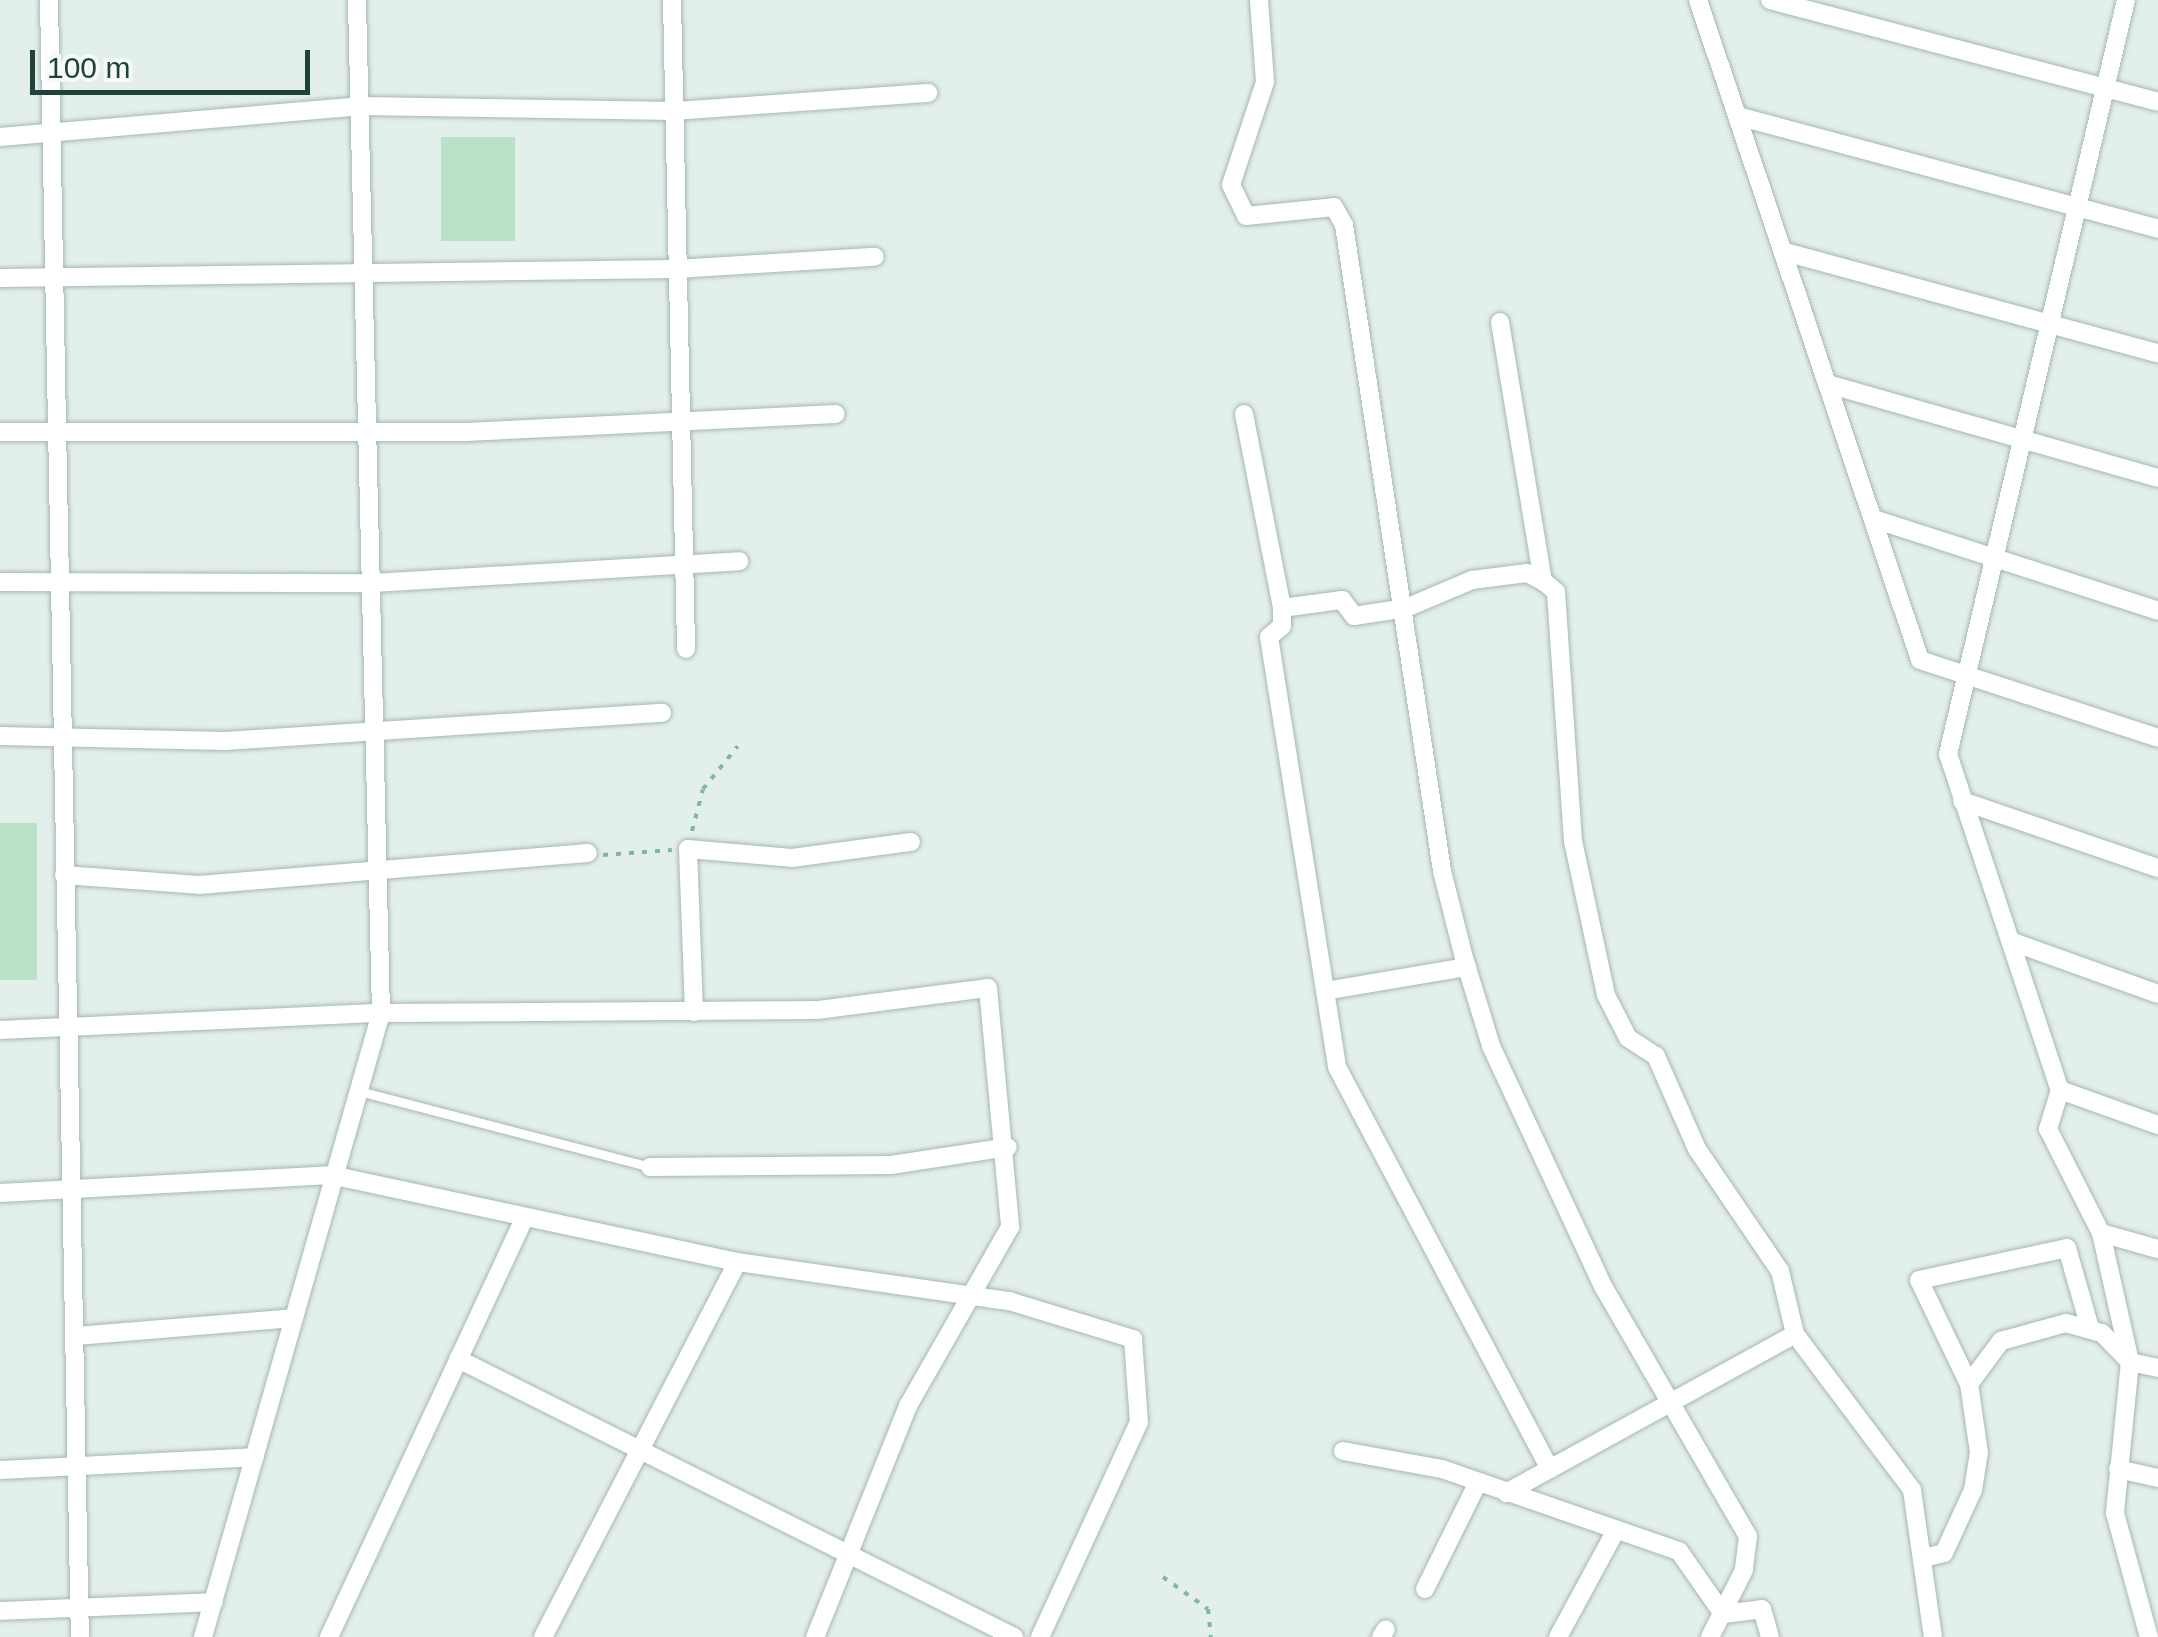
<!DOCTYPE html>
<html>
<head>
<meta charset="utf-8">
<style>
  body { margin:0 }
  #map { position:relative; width:2158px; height:1637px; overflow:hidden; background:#e3efeb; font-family:Helvetica,sans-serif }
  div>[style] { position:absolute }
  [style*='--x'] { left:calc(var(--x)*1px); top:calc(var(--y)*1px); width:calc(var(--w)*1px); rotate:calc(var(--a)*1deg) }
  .green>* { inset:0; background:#bae2c9; transform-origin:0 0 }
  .path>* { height:4px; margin-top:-2px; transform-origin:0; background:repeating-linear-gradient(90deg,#80b6aa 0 5px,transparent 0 13px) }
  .roads { filter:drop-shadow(0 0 2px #a5b8b3) drop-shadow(0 0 2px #a5b8b3) }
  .service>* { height:9px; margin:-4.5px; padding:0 4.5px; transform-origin:4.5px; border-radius:4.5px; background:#fff }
  .minor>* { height:18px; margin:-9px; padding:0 9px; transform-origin:9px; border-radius:9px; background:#fff }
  span { translate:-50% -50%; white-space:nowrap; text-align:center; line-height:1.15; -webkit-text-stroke:9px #f5faf8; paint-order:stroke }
  .scale { position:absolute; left:30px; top:50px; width:280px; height:45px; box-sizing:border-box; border:5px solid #20423c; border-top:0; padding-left:12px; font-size:30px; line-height:35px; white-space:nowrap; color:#20423c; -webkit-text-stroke:8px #f5faf8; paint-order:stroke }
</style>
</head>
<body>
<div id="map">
  <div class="green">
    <i style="left:441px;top:137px;width:74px;height:104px"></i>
    <i style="left:37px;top:823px;width:157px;height:37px;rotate:90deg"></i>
  </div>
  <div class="path">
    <i style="--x:692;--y:831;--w:43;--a:-75.3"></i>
    <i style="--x:703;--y:789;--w:55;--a:-50.9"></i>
    <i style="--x:603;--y:855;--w:69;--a:-4.1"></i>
    <i style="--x:1163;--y:1577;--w:55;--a:35.4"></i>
    <i style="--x:1208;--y:1609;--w:28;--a:84"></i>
  </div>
  <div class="roads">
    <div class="service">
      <i style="--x:359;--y:1091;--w:301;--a:14.6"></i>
    </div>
    <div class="minor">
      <i style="--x:49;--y:0;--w:1637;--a:88.92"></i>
      <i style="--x:672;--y:0;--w:649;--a:88.76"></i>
      <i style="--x:1259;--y:0;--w:82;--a:85.8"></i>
      <i style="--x:1265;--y:82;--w:108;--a:108.3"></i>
      <i style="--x:1231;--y:185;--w:34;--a:64"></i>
      <i style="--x:1246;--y:216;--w:88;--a:-5.8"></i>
      <i style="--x:1334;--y:207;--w:21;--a:61"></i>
      <i style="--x:1344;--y:225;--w:653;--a:81.37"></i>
      <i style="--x:1442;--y:871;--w:90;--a:75.8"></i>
      <i style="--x:1464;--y:958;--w:92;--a:72.9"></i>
      <i style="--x:1491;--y:1046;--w:267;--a:65"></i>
      <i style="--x:1604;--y:1288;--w:287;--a:59.9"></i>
      <i style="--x:1748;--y:1536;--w:34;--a:97"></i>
      <i style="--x:1744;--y:1570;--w:75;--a:116.9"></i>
      <i style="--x:1698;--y:0;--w:696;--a:71.41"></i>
      <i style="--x:1920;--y:660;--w:250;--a:18.1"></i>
      <i style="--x:1770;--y:0;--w:401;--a:14.7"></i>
      <i style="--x:2126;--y:0;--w:775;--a:103.28"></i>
      <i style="--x:1948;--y:754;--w:354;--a:71.6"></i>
      <i style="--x:2060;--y:1090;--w:41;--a:107.1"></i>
      <i style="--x:2048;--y:1129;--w:117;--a:63"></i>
      <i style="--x:2101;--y:1233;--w:132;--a:77.3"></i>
      <i style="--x:2130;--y:1362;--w:152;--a:95.7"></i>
      <i style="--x:2115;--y:1513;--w:129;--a:74.7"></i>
      <i style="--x:1741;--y:117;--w:432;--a:15"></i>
      <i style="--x:0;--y:137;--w:361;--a:-4.9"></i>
      <i style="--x:360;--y:106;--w:315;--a:0.9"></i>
      <i style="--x:675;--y:111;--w:254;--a:-4.1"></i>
      <i style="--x:1785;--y:252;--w:386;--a:15.2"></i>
      <i style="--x:0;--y:278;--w:676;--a:-0.76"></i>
      <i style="--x:676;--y:269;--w:199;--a:-3.5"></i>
      <i style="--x:1500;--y:322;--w:263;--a:80.6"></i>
      <i style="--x:1543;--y:581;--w:17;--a:40"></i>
      <i style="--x:1556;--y:592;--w:250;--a:86.1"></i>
      <i style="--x:1573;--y:841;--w:157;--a:77.9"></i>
      <i style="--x:1606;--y:995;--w:48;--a:62.9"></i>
      <i style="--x:1628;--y:1038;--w:33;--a:33"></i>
      <i style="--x:1656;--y:1056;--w:102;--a:66.2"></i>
      <i style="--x:1697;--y:1149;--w:148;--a:55.8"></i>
      <i style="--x:1780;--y:1271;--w:65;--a:76.6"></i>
      <i style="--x:1795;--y:1334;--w:195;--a:53.1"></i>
      <i style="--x:1912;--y:1490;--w:148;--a:81.9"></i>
      <i style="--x:1828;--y:384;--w:343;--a:15.9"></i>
      <i style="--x:1244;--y:414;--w:198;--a:78.9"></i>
      <i style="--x:1282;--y:608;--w:18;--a:90"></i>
      <i style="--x:1282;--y:626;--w:17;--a:140"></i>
      <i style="--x:1269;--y:637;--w:435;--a:81"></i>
      <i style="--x:1337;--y:1067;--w:455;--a:62.1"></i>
      <i style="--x:0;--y:432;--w:466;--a:0"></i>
      <i style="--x:466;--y:432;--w:370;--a:-2.8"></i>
      <i style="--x:1877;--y:520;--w:295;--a:17.9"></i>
      <i style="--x:0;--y:582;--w:373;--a:0.2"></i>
      <i style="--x:373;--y:583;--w:367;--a:-3.4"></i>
      <i style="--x:1282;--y:608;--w:61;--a:-7.6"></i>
      <i style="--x:1342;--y:600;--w:20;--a:53"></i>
      <i style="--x:1354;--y:616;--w:53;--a:-8.7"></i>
      <i style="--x:1406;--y:608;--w:72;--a:-23"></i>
      <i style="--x:1472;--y:580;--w:55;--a:-7.3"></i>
      <i style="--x:1527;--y:573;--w:18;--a:27"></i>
      <i style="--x:0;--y:736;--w:225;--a:1.3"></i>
      <i style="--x:225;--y:741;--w:438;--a:-3.7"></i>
      <i style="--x:1962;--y:801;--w:207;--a:18.9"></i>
      <i style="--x:64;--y:875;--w:135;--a:4.2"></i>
      <i style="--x:199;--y:885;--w:390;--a:-4.7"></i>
      <i style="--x:2013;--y:942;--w:154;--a:19.7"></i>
      <i style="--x:1325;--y:991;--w:144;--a:-9.6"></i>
      <i style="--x:694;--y:1012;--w:163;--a:-92.1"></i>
      <i style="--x:688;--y:849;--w:104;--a:4.9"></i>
      <i style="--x:792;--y:858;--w:120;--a:-7.7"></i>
      <i style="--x:0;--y:1030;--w:381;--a:-2.6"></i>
      <i style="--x:381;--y:1013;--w:437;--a:-0.4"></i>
      <i style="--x:818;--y:1010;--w:171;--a:-7.4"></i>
      <i style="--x:988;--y:988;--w:240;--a:84.7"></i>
      <i style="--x:1010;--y:1227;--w:206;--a:119.7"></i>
      <i style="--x:908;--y:1406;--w:249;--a:111.9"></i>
      <i style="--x:2060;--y:1090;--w:104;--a:19.7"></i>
      <i style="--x:650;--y:1167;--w:241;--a:-0.5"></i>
      <i style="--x:891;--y:1165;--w:118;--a:-8.7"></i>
      <i style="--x:0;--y:1193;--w:331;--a:-3.1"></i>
      <i style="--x:331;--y:1175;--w:415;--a:12.1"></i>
      <i style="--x:737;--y:1262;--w:275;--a:8.2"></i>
      <i style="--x:1009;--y:1301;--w:130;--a:17"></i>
      <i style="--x:1133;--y:1339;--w:83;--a:85.9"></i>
      <i style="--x:1139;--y:1422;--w:237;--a:114.7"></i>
      <i style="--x:2101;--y:1233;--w:59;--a:15.7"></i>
      <i style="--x:76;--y:1336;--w:218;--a:-4.7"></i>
      <i style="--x:458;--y:1359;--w:622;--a:26.57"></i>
      <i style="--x:1969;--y:1384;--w:54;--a:-53.3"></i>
      <i style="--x:2001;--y:1341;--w:67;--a:-15.5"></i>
      <i style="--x:2066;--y:1323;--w:37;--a:16"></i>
      <i style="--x:2102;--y:1333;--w:40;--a:46"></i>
      <i style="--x:2130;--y:1362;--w:29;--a:12"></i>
      <i style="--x:1343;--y:1451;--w:101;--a:10.3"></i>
      <i style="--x:1442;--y:1469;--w:251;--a:19.1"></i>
      <i style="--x:1679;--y:1551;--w:77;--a:55.1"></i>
      <i style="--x:2118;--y:1469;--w:41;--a:12.7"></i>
      <i style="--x:0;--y:1470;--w:255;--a:-2.9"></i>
      <i style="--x:1506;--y:1493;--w:330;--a:-28.8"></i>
      <i style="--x:1927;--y:1557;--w:17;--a:-13"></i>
      <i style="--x:1944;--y:1553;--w:69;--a:-65.3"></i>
      <i style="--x:1973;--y:1490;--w:37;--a:-81"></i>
      <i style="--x:1979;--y:1453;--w:70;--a:-98.2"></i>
      <i style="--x:1969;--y:1384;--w:115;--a:-115.7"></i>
      <i style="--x:1919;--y:1280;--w:151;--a:-12.2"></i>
      <i style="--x:2067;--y:1248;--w:83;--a:74"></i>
      <i style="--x:1425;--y:1589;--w:119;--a:-63.6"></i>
      <i style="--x:0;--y:1611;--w:214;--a:-2.4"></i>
      <i style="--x:1723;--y:1614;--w:39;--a:-7"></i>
      <i style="--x:1762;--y:1609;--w:29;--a:74"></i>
      <i style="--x:203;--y:1637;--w:649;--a:-74.08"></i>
      <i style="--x:381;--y:1013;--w:1013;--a:-91.36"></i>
      <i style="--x:329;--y:1637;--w:462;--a:-65"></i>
      <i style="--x:543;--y:1637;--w:422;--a:-62.6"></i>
      <i style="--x:1381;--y:1637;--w:9;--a:-58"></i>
      <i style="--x:1558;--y:1637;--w:122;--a:-61.5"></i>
    </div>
  </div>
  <div class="scale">100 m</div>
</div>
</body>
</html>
